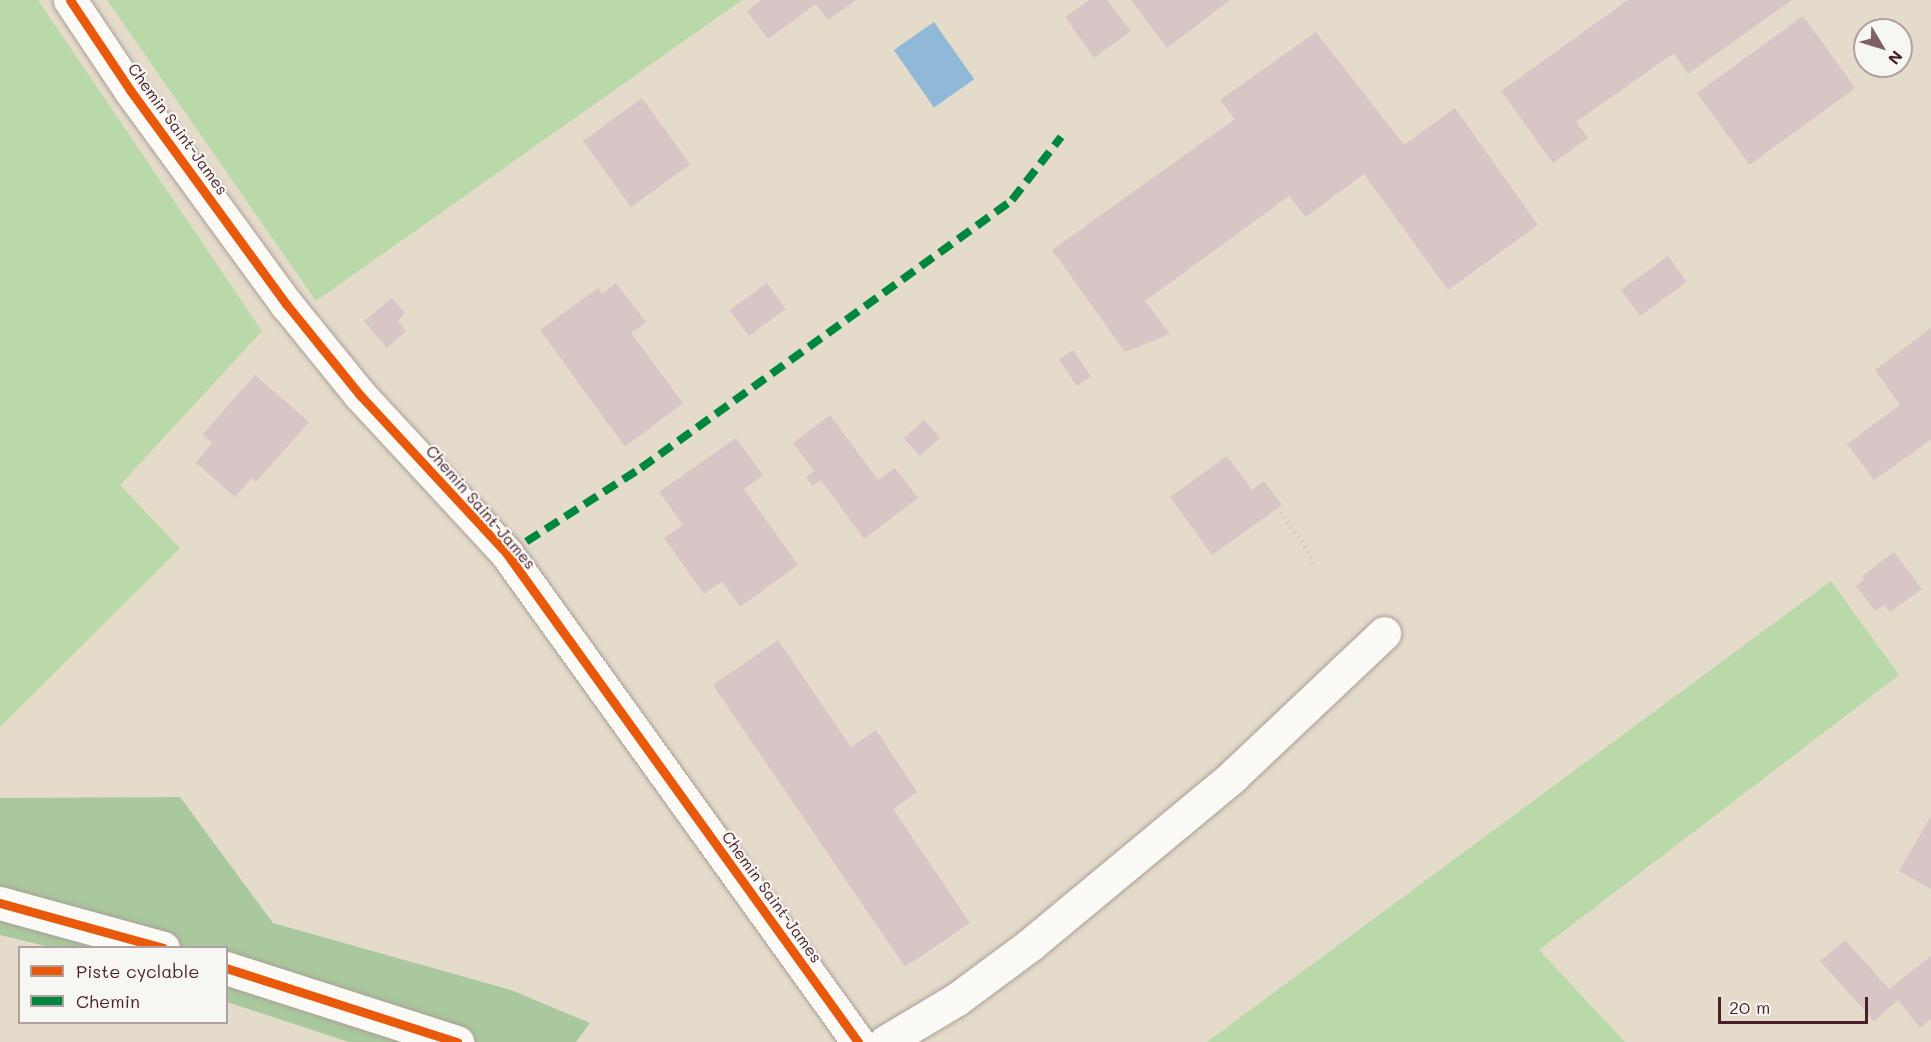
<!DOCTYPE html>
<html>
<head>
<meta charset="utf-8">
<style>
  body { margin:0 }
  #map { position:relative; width:1931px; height:1042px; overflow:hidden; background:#e5dbca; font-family:Mali,sans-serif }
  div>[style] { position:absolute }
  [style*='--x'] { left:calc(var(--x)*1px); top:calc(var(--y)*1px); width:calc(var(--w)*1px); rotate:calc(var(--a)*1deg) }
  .green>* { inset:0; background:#bad9a9 }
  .forest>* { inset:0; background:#a9c89d }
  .water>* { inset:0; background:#90b8d7; transform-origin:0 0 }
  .building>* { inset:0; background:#d7c6c5; transform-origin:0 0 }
  .path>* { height:4px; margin-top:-2px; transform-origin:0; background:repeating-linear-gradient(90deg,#cdc7c5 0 1.5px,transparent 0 6px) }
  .roads { filter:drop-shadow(0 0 2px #a99e96) drop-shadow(0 0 2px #a99e96) }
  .minor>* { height:33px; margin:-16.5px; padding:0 16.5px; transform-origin:16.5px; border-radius:16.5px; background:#fbfaf7 }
  .quiet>* { height:8px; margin-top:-4px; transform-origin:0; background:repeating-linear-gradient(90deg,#00873e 0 15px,transparent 0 23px) }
  .cycleway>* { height:9px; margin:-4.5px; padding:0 4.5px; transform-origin:4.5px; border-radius:4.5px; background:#e8590c }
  span { translate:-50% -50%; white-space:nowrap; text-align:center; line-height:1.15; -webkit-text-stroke:4.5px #f6f6f2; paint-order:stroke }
  .street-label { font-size:16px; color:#4a1f2b }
  .legend { position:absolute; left:18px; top:946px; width:210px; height:78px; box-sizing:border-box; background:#f6f6f2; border:2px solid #b1a0a2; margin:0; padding:8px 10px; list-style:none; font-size:18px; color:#4a1f2b }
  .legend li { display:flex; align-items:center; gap:12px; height:30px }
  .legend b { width:30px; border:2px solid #b1a0a2 }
  .north { position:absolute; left:1853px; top:18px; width:60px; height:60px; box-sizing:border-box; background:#f6f6f2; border:2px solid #b1a0a2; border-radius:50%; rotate:128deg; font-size:16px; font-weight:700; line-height:24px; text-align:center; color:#4a1f2b }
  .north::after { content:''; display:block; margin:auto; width:21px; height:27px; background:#806163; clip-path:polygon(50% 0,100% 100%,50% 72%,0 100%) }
  .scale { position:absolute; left:1718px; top:997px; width:150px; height:27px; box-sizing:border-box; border:3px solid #4a1f2b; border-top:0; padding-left:8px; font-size:18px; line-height:21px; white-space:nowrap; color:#4a1f2b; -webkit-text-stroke:4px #f6f6f2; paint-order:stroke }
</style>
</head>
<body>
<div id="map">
  <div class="green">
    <i style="clip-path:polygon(0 0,38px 0,262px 331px,120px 485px,180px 548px,0 727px)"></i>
    <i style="clip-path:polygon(107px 0,742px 0,316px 301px)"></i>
    <i style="clip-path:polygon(1831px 581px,1899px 675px,1539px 950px,1625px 1042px,1207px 1042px)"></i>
  </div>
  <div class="forest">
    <i style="clip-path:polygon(180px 797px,273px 923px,511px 990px,590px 1023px,576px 1042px,349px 1042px,227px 1002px,226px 948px,50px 947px,0 935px,0 798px)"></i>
  </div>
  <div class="water">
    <i style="left:934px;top:22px;width:70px;height:49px;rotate:55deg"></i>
  </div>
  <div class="building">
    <i style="clip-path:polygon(761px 0,856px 0,828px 20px,816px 4px,768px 39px,747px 11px)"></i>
    <i style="clip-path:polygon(1089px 0,1107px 0,1131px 31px,1094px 58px,1065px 17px)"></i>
    <i style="clip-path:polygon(1131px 0,1230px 0,1167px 48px)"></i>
    <i style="clip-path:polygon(1628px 0,1792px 0,1688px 74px,1674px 53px,1576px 122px,1588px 138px,1553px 163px,1501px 91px)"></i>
    <i style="left:1803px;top:16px;width:89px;height:131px;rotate:54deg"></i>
    <i style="clip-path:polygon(1316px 32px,1404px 145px,1455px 108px,1538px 225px,1448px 290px,1364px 174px,1306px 217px,1289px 196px,1145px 301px,1170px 334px,1125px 352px,1052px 250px,1235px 119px,1220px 100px)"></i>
    <i style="left:642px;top:98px;width:82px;height:73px;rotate:54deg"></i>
    <i style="left:1668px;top:256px;width:32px;height:58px;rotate:54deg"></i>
    <i style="clip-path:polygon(616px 283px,646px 322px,631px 333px,683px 403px,625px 447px,540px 330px,598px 288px,602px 294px)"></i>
    <i style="left:767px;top:283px;width:32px;height:46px;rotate:54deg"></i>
    <i style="clip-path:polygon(392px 298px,405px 313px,398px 321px,406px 331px,387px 348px,364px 321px)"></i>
    <i style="clip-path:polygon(1931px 328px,1931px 440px,1874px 480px,1847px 444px,1900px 405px,1875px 370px)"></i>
    <i style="left:1073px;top:350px;width:32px;height:17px;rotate:56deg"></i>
    <i style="clip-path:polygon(255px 375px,309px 422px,256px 482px,252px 478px,235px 497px,196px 463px,212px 443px,203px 434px)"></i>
    <i style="clip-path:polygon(830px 415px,878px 480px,895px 468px,918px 498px,864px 539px,821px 480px,812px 486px,806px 477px,814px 471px,793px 443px)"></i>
    <i style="left:924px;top:420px;width:24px;height:27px;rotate:48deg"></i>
    <i style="clip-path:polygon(736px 438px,763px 475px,744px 489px,798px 565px,740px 607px,722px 581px,704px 594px,664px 538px,683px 525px,659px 492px)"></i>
    <i style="clip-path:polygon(1227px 456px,1252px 490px,1264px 481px,1282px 505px,1212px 555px,1170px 497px)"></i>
    <i style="clip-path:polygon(1894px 552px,1922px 589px,1890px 612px,1884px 605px,1875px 611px,1856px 586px,1864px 579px,1862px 576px)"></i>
    <i style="clip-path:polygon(778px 640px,851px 747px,876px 730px,917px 792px,893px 809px,970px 923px,905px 967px,713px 685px)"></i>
    <i style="clip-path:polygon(1931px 816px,1931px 889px,1899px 871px)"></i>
    <i style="clip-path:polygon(1845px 940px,1889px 989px,1931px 956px,1931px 1019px,1920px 1028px,1898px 1000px,1874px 1021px,1820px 961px)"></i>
  </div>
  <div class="path">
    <i style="--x:1276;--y:508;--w:42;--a:51.8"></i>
    <i style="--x:1302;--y:541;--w:25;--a:63"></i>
  </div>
  <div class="roads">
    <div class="minor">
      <i style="--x:70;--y:0;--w:108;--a:56.3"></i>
      <i style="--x:130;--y:90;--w:266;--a:53.9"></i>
      <i style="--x:287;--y:305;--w:116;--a:51"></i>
      <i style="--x:360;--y:395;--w:217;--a:47.2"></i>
      <i style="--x:507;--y:554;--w:601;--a:54.27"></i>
      <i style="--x:0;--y:903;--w:169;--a:15.4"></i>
      <i style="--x:226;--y:968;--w:243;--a:17.8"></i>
      <i style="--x:885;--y:1042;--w:84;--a:-30.8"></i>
      <i style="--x:957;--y:999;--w:92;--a:-36.6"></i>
      <i style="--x:1031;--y:944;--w:263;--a:-39.7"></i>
      <i style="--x:1233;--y:776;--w:208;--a:-43.4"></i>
    </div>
  </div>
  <div class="quiet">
    <i style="--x:507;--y:554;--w:159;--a:-32.7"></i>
    <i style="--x:641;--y:468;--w:458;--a:-35.8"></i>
    <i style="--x:1012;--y:200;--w:80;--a:-52.1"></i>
  </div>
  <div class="cycleway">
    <i style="--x:70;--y:0;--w:108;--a:56.3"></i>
    <i style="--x:130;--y:90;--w:266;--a:53.9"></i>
    <i style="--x:287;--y:305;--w:116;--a:51"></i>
    <i style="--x:360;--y:395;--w:217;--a:47.2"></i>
    <i style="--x:507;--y:554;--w:601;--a:54.27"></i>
    <i style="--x:0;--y:903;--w:169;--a:15.4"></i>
    <i style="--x:226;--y:968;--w:243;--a:17.8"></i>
  </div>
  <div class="street-label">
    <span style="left:178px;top:129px;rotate:54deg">Chemin Saint-James</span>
    <span style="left:481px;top:507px;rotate:49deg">Chemin Saint-James</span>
    <span style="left:772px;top:897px;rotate:54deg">Chemin Saint-James</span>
  </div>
  <ul class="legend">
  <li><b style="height:8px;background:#e8590c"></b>Piste cyclable</li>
  <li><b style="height:8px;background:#00873e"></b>Chemin</li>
  </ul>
  <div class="north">N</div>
  <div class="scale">20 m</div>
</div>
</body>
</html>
